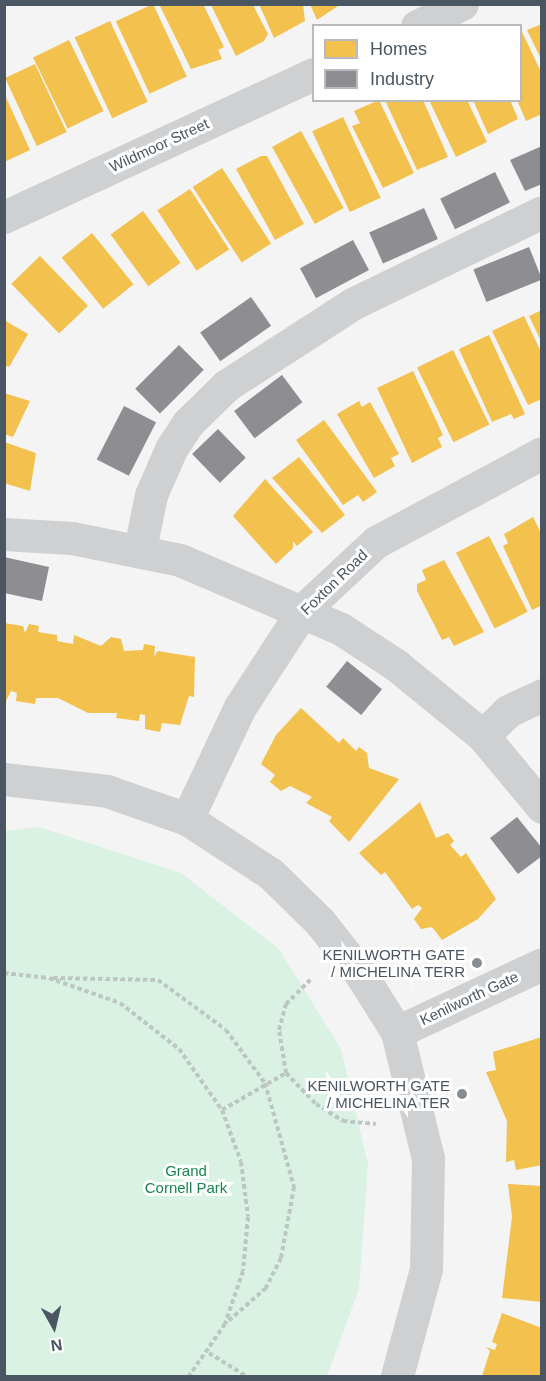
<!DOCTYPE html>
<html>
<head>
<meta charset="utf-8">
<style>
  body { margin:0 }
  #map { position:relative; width:546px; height:1381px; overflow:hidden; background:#f4f4f4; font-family:Arial,sans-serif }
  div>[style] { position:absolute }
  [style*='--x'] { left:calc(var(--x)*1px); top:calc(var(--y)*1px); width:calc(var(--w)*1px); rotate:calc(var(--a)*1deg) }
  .green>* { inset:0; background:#d9f2e3 }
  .homes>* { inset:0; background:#f2c14e; transform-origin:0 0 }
  .industry>* { inset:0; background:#8d8d92; transform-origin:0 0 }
  .path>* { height:4px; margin-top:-2px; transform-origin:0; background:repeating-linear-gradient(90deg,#bcc7c4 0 4.5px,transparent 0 7.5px) }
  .minor>* { height:33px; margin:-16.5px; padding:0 16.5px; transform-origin:16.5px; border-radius:16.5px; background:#ced0d2 }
  .dots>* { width:16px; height:16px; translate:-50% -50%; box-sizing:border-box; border:3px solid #fff; border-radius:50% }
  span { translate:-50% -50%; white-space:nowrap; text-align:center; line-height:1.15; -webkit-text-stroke:6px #fff; paint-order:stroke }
  .street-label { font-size:15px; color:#4a5661 }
  .poi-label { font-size:15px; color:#4a5661 }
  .right { translate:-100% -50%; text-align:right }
  .park-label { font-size:15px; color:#17864f }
  .frame { position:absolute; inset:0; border:6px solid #4a5661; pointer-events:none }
  .legend { position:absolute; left:312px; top:24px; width:210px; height:78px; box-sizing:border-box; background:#fff; border:2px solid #b7bbc0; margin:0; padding:8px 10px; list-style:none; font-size:18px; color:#4a5661 }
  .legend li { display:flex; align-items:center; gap:12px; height:30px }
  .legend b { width:30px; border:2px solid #b7bbc0 }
  .north { position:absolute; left:24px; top:1297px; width:60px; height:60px; -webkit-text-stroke:4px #fff; paint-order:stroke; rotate:172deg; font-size:16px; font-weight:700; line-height:24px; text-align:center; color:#4a5661 }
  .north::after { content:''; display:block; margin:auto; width:21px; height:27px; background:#4a5661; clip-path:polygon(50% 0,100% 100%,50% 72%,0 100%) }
</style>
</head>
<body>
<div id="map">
  <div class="green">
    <i style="clip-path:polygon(39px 827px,181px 873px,279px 949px,341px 1049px,368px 1164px,359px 1289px,327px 1376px,5px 1376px,5px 831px)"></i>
  </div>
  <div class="homes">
    <i style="left:153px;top:4px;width:80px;height:41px;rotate:65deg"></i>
    <i style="clip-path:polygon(159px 4px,203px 4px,224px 47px,218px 50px,222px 59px,191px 69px)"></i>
    <i style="clip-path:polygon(259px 4px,303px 4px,305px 21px,274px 38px)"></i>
    <i style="clip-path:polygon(310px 4px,341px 4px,317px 20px)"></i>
    <i style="clip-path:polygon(211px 5px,253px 5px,268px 34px,264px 41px,236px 56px)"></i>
    <i style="left:110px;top:21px;width:89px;height:39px;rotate:65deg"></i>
    <i style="clip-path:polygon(542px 24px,542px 61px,527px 30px)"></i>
    <i style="clip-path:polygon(522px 32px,542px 74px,542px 114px,526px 121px,517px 100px)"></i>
    <i style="left:69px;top:40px;width:79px;height:40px;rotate:64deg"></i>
    <i style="left:35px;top:64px;width:75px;height:33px;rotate:65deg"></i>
    <i style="clip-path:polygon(4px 93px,30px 150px,4px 162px)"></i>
    <i style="clip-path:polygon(379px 100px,414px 173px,383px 188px,352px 126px,360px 123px,354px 111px)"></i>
    <i style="clip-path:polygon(385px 100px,423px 100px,448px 157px,417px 170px)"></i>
    <i style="clip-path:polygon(429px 100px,467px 100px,487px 142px,456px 157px)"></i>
    <i style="clip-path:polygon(473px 100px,510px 100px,518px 119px,488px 134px)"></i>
    <i style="left:343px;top:117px;width:89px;height:34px;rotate:65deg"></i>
    <i style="left:301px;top:131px;width:88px;height:33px;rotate:61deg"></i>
    <i style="clip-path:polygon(261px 156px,267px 156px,304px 224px,275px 240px,236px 169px)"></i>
    <i style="left:222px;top:168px;width:90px;height:35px;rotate:57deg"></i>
    <i style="left:190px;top:189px;width:72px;height:39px;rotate:57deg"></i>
    <i style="left:143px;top:211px;width:64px;height:40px;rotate:54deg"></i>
    <i style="left:92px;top:233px;width:66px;height:39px;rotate:51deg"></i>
    <i style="left:40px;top:256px;width:69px;height:40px;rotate:46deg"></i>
    <i style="clip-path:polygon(542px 310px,542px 343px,529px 316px)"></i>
    <i style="clip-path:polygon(524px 316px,542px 354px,542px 399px,528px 405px,492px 331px)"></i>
    <i style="clip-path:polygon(4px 320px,28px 334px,9px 367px,4px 365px)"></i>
    <i style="clip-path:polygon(489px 335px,525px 414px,514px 419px,511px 414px,492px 422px,459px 349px)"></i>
    <i style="left:453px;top:350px;width:83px;height:40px;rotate:64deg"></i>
    <i style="clip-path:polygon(413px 371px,443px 435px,438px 438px,442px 447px,412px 463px,377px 388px)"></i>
    <i style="clip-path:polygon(4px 393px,30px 401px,13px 437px,4px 434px)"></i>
    <i style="clip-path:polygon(359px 401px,362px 407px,370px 402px,399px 454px,391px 458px,395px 466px,374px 478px,337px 414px)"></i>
    <i style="clip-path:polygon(324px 420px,377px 492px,363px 502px,358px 495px,343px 505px,296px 440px)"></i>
    <i style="clip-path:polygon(4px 442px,36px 453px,30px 491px,4px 483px)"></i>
    <i style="clip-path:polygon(299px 457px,345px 515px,322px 533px,272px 478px)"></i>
    <i style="clip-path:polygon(265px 479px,313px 532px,297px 546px,293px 541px,293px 548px,276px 564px,233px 516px)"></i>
    <i style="clip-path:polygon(533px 517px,542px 535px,542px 605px,532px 610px,503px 546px,508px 543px,504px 534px)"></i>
    <i style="left:489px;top:536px;width:85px;height:37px;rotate:63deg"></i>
    <i style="clip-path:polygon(444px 560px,484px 632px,454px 646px,449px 637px,442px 640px,417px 591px,417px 584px,426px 580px,422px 570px)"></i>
    <i style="clip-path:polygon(4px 623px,23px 626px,25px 633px,29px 624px,39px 626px,38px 632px,57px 635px,57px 641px,73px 644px,74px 635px,101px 646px,111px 637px,121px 639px,124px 651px,143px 650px,144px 644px,155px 646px,154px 656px,158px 651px,195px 657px,194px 697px,189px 696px,180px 725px,162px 723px,160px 732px,145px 729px,145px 715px,140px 714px,139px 721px,116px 718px,117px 713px,88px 713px,58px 698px,36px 698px,35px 704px,16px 701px,17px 693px,11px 691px,4px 705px)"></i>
    <i style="clip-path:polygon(301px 708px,339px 743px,343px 738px,356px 751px,359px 747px,367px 753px,369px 768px,399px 779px,349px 842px,329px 821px,332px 817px,306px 803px,312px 797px,290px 786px,281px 791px,270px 782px,275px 775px,261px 764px,276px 735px)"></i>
    <i style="clip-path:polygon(420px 802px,436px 838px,448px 833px,454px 841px,450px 845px,461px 857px,466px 853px,496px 899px,478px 919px,442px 940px,432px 927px,421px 929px,414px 919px,422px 908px,418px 905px,412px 909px,385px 872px,381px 875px,359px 853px)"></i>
    <i style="clip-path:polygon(542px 1037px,542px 1165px,516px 1170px,514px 1160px,506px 1162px,507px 1121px,486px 1072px,496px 1070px,493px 1052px)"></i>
    <i style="clip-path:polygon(508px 1184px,542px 1186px,542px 1302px,502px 1298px,512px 1217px)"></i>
    <i style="clip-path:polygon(502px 1313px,542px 1328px,542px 1376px,482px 1376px,490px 1351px,486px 1347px,495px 1350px,497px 1344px,492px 1342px)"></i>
  </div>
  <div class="industry">
    <i style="clip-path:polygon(542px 146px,542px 184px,525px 191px,510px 160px)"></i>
    <i style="left:495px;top:172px;width:34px;height:61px;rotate:64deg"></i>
    <i style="left:424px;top:208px;width:34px;height:60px;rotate:66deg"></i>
    <i style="left:353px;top:240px;width:34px;height:60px;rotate:62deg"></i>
    <i style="left:529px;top:247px;width:35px;height:60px;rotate:68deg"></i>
    <i style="left:251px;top:297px;width:35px;height:62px;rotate:55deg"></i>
    <i style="left:179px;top:345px;width:35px;height:62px;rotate:45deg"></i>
    <i style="left:282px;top:375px;width:34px;height:60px;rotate:53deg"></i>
    <i style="left:124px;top:406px;width:36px;height:60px;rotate:27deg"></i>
    <i style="left:218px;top:429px;width:40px;height:36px;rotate:46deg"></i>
    <i style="clip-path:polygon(4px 557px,49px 567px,42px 601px,4px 593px)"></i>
    <i style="left:347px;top:661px;width:45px;height:33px;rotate:39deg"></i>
    <i style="clip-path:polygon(517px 817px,542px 848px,542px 856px,518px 874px,490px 838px)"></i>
  </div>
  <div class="path">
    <i style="--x:4;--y:973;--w:45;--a:6.3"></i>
    <i style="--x:49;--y:978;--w:75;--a:19.4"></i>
    <i style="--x:120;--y:1003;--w:75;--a:37.9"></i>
    <i style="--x:179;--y:1049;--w:75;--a:54.8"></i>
    <i style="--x:222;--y:1110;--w:55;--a:69.9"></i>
    <i style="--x:241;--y:1162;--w:55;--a:82.7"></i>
    <i style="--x:248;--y:1217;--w:54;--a:95.3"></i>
    <i style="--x:243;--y:1271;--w:56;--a:108.8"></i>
    <i style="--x:225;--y:1324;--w:63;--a:124.7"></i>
    <i style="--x:53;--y:978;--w:105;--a:1.1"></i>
    <i style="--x:158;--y:980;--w:84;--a:36.3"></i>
    <i style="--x:226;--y:1030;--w:66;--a:53.7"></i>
    <i style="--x:265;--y:1083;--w:108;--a:74.4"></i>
    <i style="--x:294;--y:1187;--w:72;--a:100.4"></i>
    <i style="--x:281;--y:1258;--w:34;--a:117"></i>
    <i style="--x:266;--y:1288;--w:52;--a:138.9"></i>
    <i style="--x:286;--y:1073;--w:44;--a:-99.2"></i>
    <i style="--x:279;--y:1030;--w:27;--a:-75"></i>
    <i style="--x:286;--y:1004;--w:35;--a:-45"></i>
    <i style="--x:222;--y:1110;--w:74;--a:-30"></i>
    <i style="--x:286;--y:1073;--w:43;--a:45.9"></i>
    <i style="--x:316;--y:1104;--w:32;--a:32"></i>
    <i style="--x:343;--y:1121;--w:33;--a:5"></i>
    <i style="--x:209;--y:1353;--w:44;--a:31.9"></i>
  </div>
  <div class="minor">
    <i style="--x:417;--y:26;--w:50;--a:-26.1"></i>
    <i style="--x:4;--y:217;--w:341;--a:-24.8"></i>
    <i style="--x:4;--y:534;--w:68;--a:3.4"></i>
    <i style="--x:72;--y:538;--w:110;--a:11.5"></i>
    <i style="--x:180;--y:560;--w:175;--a:23.2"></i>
    <i style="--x:341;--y:629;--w:66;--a:33.2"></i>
    <i style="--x:396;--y:665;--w:112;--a:39.2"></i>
    <i style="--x:483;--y:736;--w:92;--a:50.3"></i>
    <i style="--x:140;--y:549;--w:55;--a:-78.5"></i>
    <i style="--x:151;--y:495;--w:50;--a:-66.5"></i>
    <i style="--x:171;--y:449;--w:31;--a:-57"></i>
    <i style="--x:188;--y:423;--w:54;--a:-44.3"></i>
    <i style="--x:227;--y:385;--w:149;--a:-32.9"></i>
    <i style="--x:352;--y:304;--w:211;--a:-25.8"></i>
    <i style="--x:483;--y:736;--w:35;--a:-45"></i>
    <i style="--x:508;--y:711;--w:38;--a:-25"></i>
    <i style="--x:4;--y:779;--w:104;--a:6.6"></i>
    <i style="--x:107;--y:791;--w:85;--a:19.3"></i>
    <i style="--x:187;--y:819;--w:100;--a:33.2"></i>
    <i style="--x:271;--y:874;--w:69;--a:44.4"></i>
    <i style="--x:320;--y:922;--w:65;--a:51.9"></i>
    <i style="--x:360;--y:973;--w:70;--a:57.9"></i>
    <i style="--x:397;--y:1032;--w:130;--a:76.2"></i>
    <i style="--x:428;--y:1158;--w:111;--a:91"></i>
    <i style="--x:426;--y:1269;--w:111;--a:105.2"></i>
    <i style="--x:187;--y:819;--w:124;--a:-64.7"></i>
    <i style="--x:240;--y:707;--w:116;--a:-57"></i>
    <i style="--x:303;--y:610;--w:100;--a:-43"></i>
    <i style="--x:376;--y:542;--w:188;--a:-28.2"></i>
    <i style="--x:397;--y:1032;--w:160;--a:-25.1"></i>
  </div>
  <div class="dots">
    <i style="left:477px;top:963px;background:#868d94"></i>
    <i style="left:462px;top:1094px;background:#868d94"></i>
  </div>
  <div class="street-label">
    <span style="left:159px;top:145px;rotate:-25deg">Wildmoor Street</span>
    <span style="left:334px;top:582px;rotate:-44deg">Foxton Road</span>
    <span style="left:469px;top:998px;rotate:-25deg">Kenilworth Gate</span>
  </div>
  <div class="poi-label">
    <span class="right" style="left:465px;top:963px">KENILWORTH GATE<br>/ MICHELINA TERR</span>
    <span class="right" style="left:450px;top:1094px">KENILWORTH GATE<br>/ MICHELINA TER</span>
  </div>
  <div class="park-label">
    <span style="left:186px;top:1179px">Grand<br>Cornell Park</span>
  </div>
  <div class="frame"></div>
  <ul class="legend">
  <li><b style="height:16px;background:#f2c14e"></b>Homes</li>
  <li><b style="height:16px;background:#8d8d92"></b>Industry</li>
  </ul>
  <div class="north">N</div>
</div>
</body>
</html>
